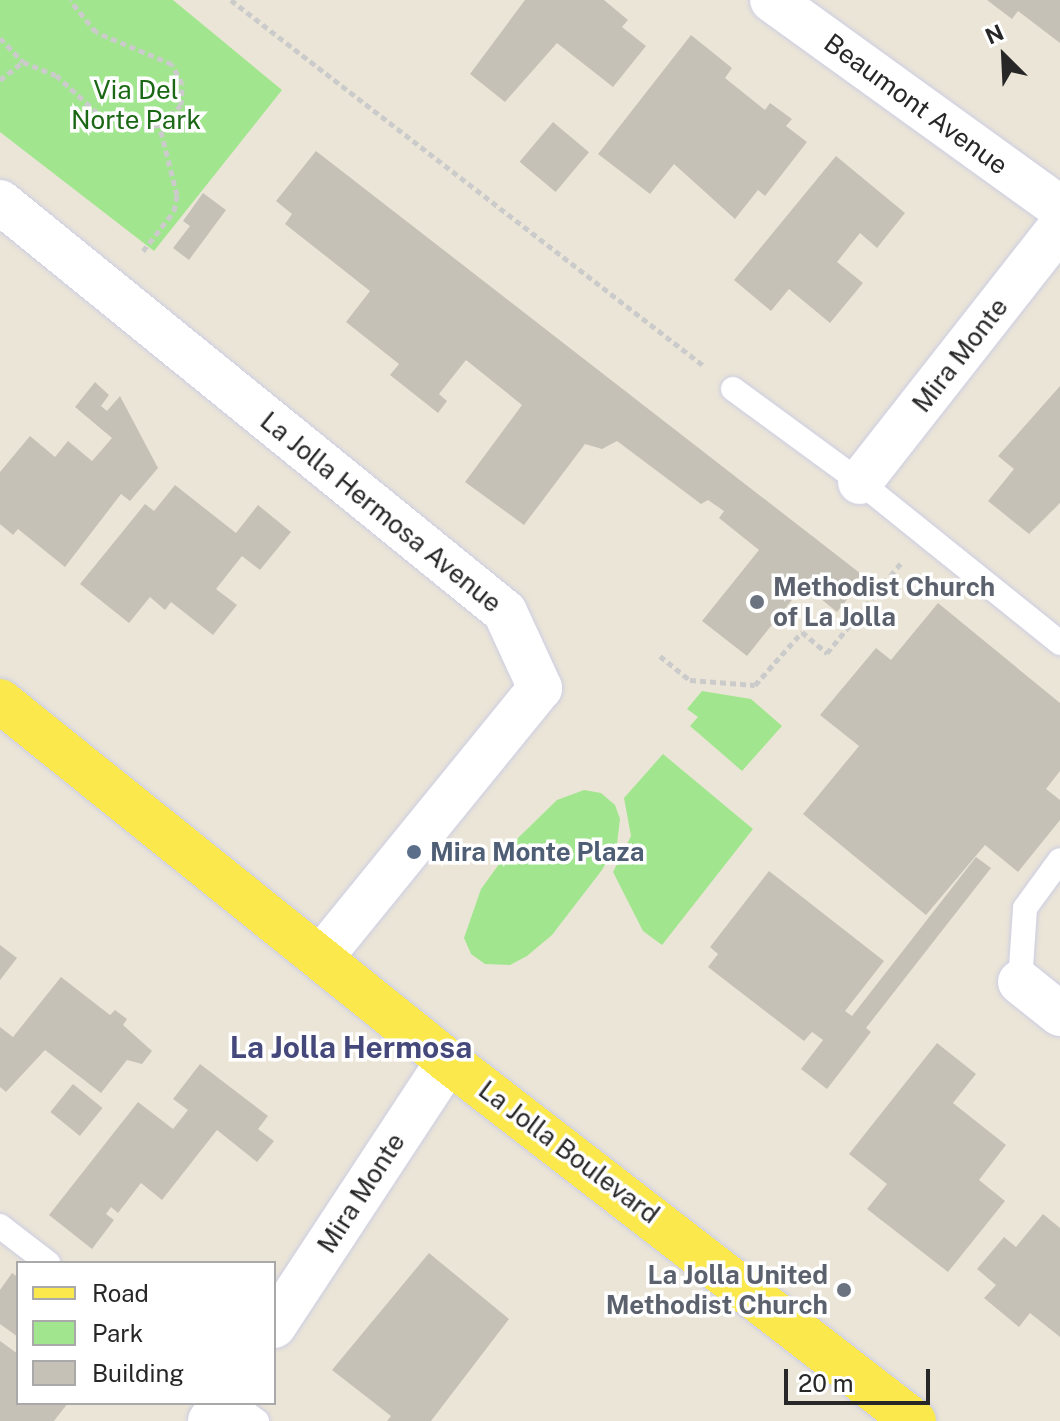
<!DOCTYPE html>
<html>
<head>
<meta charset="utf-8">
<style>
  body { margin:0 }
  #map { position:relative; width:1060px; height:1421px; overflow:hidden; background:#ebe5d7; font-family:"Public Sans",sans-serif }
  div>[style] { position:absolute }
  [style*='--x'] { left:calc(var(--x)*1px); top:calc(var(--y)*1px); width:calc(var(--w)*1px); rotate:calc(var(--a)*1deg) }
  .green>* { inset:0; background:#a1e68e }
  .building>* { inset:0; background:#c6c1b7; transform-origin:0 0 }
  .path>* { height:5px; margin-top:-2.5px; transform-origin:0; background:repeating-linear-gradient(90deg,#cbcbcb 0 6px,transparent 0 10px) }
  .roads { filter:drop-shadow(0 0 2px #cccde2) drop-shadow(0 0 2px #cccde2) }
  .lane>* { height:24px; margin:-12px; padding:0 12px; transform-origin:12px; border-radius:12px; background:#fff }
  .street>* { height:44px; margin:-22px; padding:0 22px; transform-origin:22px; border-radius:22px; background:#fff }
  .primary>* { height:44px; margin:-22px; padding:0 22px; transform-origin:22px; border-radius:22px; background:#fae84d }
  .dots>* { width:22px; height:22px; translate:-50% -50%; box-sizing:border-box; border:4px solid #fff; border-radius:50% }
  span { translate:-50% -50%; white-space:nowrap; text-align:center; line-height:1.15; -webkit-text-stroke:7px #fff; paint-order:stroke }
  .park-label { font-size:26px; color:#1a6714 }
  .street-label { font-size:26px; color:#272727 }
  .worship-label { font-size:26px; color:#5b616d; font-weight:700 }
  .left { translate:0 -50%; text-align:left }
  .right { translate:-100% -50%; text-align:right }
  .service-label { font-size:26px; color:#4e5e75; font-weight:700 }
  .quarter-label { font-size:30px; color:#45487a; font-weight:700 }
  .legend { position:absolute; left:16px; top:1261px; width:260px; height:144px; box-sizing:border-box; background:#fff; border:2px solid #a9a9a9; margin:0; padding:10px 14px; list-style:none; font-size:24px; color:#272727 }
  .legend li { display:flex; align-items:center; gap:16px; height:40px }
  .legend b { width:40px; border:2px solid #a9a9a9 }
  .north { position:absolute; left:964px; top:16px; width:80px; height:80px; -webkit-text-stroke:6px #fff; paint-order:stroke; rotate:336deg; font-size:22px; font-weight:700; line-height:32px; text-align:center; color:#272727 }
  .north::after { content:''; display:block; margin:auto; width:28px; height:36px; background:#272727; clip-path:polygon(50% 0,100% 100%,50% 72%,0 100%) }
  .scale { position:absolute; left:784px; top:1369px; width:146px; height:36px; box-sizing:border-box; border:4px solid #272727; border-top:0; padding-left:10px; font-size:24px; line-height:28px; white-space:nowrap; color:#272727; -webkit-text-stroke:6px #fff; paint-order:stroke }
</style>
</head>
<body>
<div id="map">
  <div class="green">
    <i style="clip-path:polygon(0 0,173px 0,282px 90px,154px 251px,0 132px)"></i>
    <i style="clip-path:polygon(702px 691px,751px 699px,782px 726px,742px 771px,690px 726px,698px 717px,687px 709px)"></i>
    <i style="clip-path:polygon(663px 754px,753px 829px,662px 945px,643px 931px,613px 872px,631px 836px,624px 798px)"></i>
    <i style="clip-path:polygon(584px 790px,601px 793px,615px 805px,620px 819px,617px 844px,602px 870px,552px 935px,527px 956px,510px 965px,485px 964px,471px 954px,464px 938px,481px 889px,518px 838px,557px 800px)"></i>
  </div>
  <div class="building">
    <i style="clip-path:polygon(525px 0,604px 0,628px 20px,622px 27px,646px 46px,613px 87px,557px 43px,505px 102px,470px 74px)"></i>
    <i style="clip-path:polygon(987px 0,1060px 0,1060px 43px,1018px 11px,1012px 19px)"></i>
    <i style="clip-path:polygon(691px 35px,732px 68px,725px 78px,765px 110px,770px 103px,792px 119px,786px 126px,807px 142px,765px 196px,758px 190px,735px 219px,674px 164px,650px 194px,598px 154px)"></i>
    <i style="left:553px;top:122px;width:47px;height:52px;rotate:40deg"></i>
    <i style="clip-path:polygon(316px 151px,865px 577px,837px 612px,804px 585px,747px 656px,702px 621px,759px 550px,719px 518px,724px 511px,708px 500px,701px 504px,617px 441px,602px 449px,585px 444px,524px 525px,465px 482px,522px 405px,466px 360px,439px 394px,447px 401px,438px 413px,390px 375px,399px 364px,346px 322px,370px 291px,285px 224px,292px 214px,276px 201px)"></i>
    <i style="clip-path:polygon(836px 156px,905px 213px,877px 248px,860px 233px,837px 262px,863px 283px,830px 323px,789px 289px,771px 311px,734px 280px)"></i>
    <i style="clip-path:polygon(203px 193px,226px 210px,189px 260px,173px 248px,190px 226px,183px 221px)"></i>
    <i style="clip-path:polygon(95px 382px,109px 395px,101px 406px,107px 411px,120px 396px,158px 468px,130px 501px,121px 494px,65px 567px,18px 529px,13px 535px,0 524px,0 472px,30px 436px,55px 457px,68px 441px,92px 461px,112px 438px,75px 407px)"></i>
    <i style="clip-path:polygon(1060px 386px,1060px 503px,1029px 534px,988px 501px,1014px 469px,998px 456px)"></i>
    <i style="clip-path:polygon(175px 485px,236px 533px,258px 505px,291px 532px,260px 570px,242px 556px,216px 589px,237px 605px,213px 635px,171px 602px,165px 610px,150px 597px,129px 623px,80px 584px,145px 504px,154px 511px)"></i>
    <i style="clip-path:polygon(938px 603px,1060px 703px,1060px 771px,1046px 789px,1060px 800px,1060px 820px,1018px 872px,985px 845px,926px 915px,803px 814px,859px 746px,820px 715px,876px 648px,891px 660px)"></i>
    <i style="clip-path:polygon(976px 857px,991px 868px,866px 1028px,871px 1032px,827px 1089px,801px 1069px,823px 1040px,812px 1032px,804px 1041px,708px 967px,718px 954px,710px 947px,769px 871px,884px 961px,845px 1011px,852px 1016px)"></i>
    <i style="clip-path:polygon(0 945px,17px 958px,0 980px)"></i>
    <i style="clip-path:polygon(61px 977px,110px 1015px,115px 1010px,127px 1019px,123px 1025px,152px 1051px,142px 1064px,127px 1060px,101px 1093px,45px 1050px,6px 1092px,0 1087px,0 1027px,13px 1037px)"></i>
    <i style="clip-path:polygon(937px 1043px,976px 1074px,953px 1103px,1006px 1145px,979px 1180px,1005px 1201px,948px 1272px,867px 1209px,887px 1184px,849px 1154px)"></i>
    <i style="clip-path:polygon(200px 1064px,268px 1116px,258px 1129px,274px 1141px,257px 1162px,217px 1130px,162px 1200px,141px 1183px,118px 1213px,111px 1207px,106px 1214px,114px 1220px,92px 1249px,49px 1215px,138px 1102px,173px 1129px,188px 1110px,173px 1099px)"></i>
    <i style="left:73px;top:1084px;width:38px;height:36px;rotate:39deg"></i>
    <i style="clip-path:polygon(1043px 1214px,1060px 1228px,1060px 1337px,1030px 1313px,1019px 1327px,984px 1298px,996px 1285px,977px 1269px,1004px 1237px,1016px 1247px)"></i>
    <i style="clip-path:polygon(429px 1253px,509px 1319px,431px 1421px,387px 1421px,391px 1416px,332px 1370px)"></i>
    <i style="clip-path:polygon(12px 1273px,18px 1277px,18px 1337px,0 1324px,0 1290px)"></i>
    <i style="clip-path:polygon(0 1341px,18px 1354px,18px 1403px,68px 1403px,54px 1421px,0 1421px)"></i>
  </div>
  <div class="path">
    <i style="--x:231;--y:0;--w:598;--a:37.73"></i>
    <i style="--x:0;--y:38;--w:33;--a:46"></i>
    <i style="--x:23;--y:62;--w:35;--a:22"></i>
    <i style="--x:56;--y:75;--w:67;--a:42.6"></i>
    <i style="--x:105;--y:120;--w:40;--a:13"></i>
    <i style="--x:144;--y:129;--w:20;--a:-18"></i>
    <i style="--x:163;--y:123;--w:25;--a:-45"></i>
    <i style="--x:181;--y:105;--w:21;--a:-87"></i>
    <i style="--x:182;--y:84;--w:22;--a:-117"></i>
    <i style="--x:172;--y:64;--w:82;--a:-157.2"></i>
    <i style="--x:96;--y:32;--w:41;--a:-129.1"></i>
    <i style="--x:0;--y:80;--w:29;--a:-38"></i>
    <i style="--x:143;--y:251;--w:51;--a:-52.2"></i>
    <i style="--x:174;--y:211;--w:16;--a:-79"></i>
    <i style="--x:177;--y:195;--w:73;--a:-104.2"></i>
    <i style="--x:660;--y:656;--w:38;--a:39"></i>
    <i style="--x:690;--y:680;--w:65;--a:4.4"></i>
    <i style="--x:755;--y:685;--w:71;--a:-48.4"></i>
    <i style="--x:802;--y:632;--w:33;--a:40"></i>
    <i style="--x:827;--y:653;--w:117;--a:-50.6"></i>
  </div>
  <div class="roads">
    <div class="lane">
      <i style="--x:733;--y:389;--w:157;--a:36.2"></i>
      <i style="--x:860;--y:482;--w:257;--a:38.8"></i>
      <i style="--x:1020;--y:982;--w:74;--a:-86.1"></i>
      <i style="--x:1025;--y:908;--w:59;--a:-53.9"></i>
      <i style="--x:0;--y:1226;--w:61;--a:37.6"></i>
      <i style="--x:232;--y:1403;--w:31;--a:36"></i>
    </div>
    <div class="street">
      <i style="--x:772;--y:0;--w:355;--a:35.8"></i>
      <i style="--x:0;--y:202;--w:650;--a:39.07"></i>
      <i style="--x:505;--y:612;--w:84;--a:65.3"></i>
      <i style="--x:540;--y:688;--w:344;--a:129.1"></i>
      <i style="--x:860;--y:482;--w:324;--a:-51.9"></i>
      <i style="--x:1020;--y:982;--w:51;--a:38.7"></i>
      <i style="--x:274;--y:1326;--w:317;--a:-56.7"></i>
      <i style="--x:210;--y:1421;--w:22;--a:-54"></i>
    </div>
    <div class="primary">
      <i style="--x:0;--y:701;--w:575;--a:38.78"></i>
      <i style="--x:448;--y:1061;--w:589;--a:37.69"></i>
    </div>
  </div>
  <div class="dots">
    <i style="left:757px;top:602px;background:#6b7280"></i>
    <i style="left:414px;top:852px;background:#5c6f8a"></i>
    <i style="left:844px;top:1290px;background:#6b7280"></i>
  </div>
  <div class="park-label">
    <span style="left:136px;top:105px">Via Del<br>Norte Park</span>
  </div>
  <div class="street-label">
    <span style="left:916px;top:104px;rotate:36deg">Beaumont Avenue</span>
    <span style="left:960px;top:355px;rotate:-52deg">Mira Monte</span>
    <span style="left:381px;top:512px;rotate:39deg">La Jolla Hermosa Avenue</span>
    <span style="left:569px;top:1152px;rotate:37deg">La Jolla Boulevard</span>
    <span style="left:361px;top:1193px;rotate:-57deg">Mira Monte</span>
  </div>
  <div class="worship-label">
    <span class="left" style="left:773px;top:602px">Methodist Church<br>of La Jolla</span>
    <span class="right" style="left:828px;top:1290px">La Jolla United<br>Methodist Church</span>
  </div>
  <div class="service-label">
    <span class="left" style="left:430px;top:852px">Mira Monte Plaza</span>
  </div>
  <div class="quarter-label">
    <span style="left:351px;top:1047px">La Jolla Hermosa</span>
  </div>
  <ul class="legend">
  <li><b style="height:10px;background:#fae84d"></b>Road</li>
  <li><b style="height:22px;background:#a1e68e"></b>Park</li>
  <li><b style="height:22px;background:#c6c1b7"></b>Building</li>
  </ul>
  <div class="north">N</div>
  <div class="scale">20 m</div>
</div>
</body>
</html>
